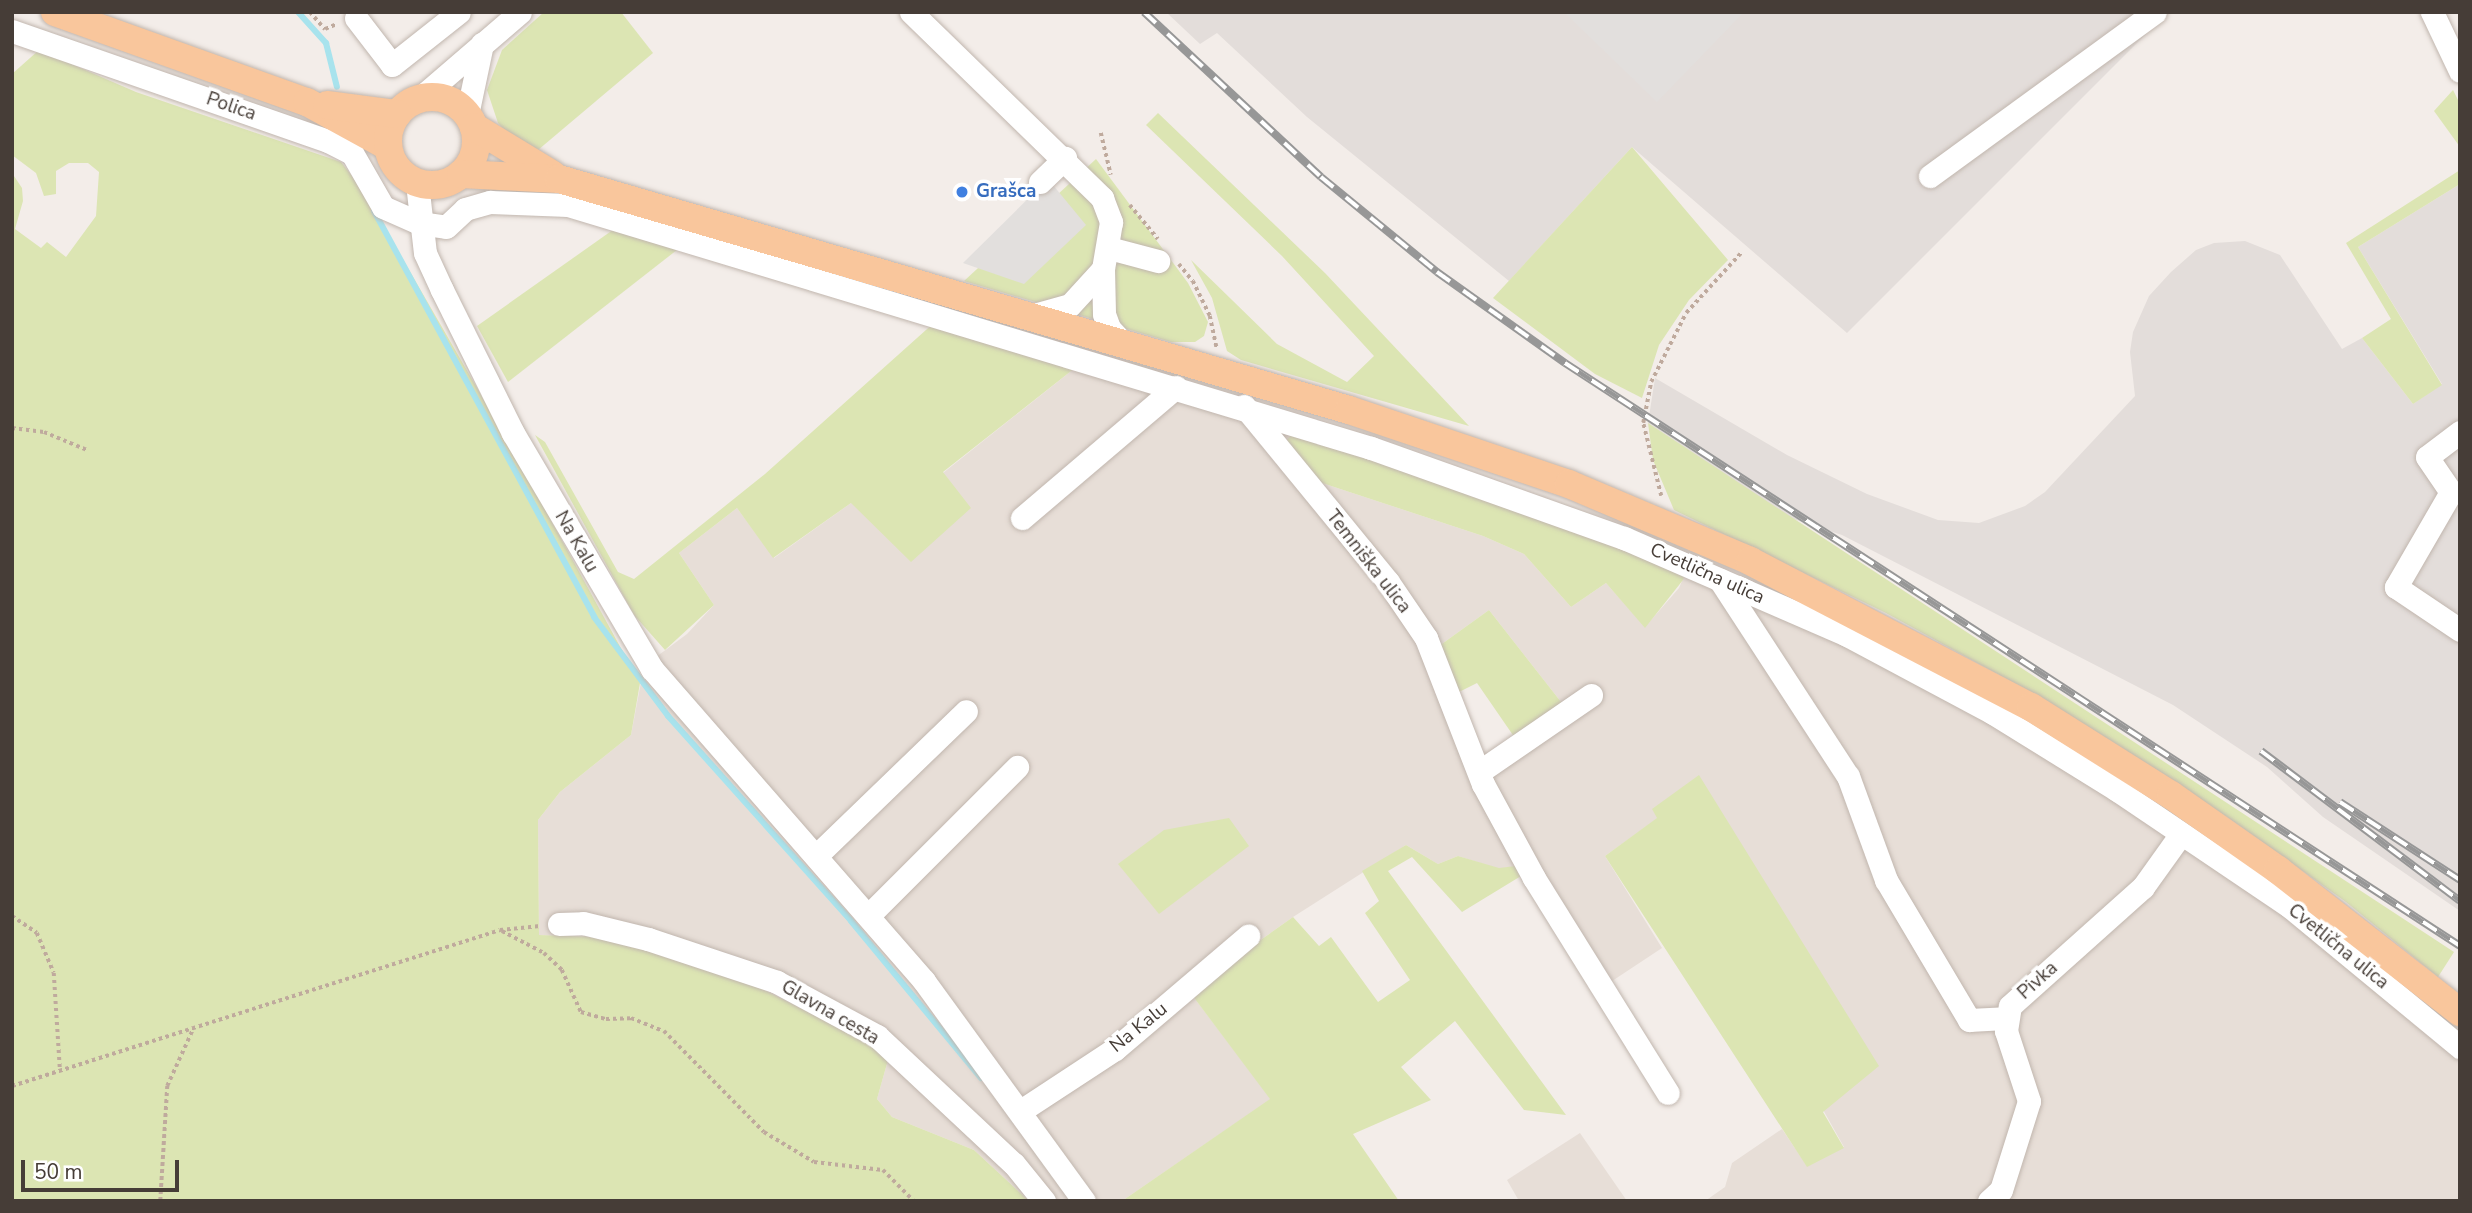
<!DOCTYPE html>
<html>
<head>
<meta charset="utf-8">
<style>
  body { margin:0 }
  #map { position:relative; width:2472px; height:1213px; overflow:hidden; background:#f3ede9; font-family:"Nunito Sans",sans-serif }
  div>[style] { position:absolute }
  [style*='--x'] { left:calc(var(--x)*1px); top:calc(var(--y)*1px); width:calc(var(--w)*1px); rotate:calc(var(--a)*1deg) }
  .residential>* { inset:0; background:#e7ded7 }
  .industrial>* { inset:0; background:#e3ddda }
  .green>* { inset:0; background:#dce5b3 }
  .parking>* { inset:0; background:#e2dfdd }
  .stream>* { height:6px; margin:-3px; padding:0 3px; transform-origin:3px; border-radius:3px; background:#a8e3ed }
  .path>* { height:3.5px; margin-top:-1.75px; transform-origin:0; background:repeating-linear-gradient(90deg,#bfaa9d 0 3.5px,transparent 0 7px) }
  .roads { filter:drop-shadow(0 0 2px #c1b6ae) drop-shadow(0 0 2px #c1b6ae) }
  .minor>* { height:23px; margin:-11.5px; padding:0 11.5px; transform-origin:11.5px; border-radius:11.5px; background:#fff }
  .major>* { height:28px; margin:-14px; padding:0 14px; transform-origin:14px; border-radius:14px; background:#f9c69c }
  .major>.ring { margin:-14px; padding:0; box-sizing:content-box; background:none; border:28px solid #f9c69c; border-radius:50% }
  .rail>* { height:8px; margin-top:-4px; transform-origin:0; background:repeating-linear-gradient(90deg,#fff 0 16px,#979797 0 32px); box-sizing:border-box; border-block:2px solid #979797 }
  .dots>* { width:19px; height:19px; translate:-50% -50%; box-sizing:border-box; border:4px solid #fff; border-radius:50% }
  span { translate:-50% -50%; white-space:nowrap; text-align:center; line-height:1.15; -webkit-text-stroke:7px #fff; paint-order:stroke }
  .street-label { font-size:19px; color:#463d37 }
  .shop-label { font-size:19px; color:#366cbe; font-weight:700 }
  .left { translate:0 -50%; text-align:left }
  .frame { position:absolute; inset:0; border:14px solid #463d37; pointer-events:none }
  .scale { position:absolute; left:21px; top:1160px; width:158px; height:32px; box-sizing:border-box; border:4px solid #463d37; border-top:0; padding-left:9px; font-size:21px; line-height:24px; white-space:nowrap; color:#463d37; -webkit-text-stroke:5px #fff; paint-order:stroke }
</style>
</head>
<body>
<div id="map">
  <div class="residential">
    <i style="clip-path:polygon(evenodd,1080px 364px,1307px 433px,1316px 481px,1483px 536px,1524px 554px,1571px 607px,1606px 583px,1645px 627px,1679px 588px,1685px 574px,1765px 605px,1964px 705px,2257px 890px,2460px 1055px,2460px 1201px,1705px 1201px,1725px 1187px,1732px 1163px,1782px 1129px,1807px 1166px,1844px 1147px,1653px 808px,1658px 818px,1605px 856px,1662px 948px,1597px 991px,1521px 876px,1458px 856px,1438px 864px,1406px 845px,1293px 917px,1189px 991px,1271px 1099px,1122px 1201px,1029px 1201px,974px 1150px,892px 1117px,877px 1099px,890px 1053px,599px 937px,539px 935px,538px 820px,560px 792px,631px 735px,644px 666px,687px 634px,714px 605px,679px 553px,737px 508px,774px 558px,851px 503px,943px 473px,1080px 364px,1489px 610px,1565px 707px,1490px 759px,1481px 755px,1439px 646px,1489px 610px)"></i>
    <i style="clip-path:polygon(1580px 1133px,1627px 1201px,1519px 1201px,1507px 1180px)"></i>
  </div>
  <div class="industrial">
    <i style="clip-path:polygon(1166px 12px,2168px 12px,1847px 333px,1632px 147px,1509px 281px,1307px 117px,1217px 33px,1200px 44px)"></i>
    <i style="clip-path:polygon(2460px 184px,2460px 911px,2323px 817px,2267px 767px,2173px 705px,1842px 535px,1790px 518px,1648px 423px,1655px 378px,1787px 455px,1867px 494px,1938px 520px,1979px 523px,2025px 506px,2045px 492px,2135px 396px,2130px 352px,2133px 332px,2149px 296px,2171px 272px,2196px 250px,2214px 243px,2245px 241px,2280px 255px,2342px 349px,2362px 338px,2413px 404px,2442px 384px,2358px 247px)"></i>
  </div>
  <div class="green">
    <i style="clip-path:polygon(544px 12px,621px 12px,653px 53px,538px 150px,510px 136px,498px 123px,487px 90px,502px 50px)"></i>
    <i style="clip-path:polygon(39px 50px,136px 92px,341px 162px,363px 190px,507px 440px,640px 683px,631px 735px,560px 792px,538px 820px,539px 935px,599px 937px,690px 953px,890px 1053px,877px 1099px,892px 1117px,974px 1150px,1029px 1201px,12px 1201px,12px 173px,22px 188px,23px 201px,15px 229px,41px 248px,47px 242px,66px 257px,96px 216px,99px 172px,88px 163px,69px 163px,56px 171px,56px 194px,44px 196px,36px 173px,12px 155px,12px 74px)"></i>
    <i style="clip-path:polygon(2453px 90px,2460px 104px,2460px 147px,2434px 111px)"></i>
    <i style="clip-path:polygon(1158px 113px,1325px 273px,1469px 426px,1241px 360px,1227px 351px,1212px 298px,1191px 260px,1277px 344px,1347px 382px,1374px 356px,1282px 256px,1146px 125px)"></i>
    <i style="clip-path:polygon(1632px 147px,1728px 260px,1689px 300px,1659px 345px,1642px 398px,1595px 374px,1493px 298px)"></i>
    <i style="clip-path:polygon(1096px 159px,1188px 283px,1208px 322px,1204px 336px,1195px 342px,1171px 342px,964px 281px)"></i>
    <i style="clip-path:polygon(2460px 170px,2460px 184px,2358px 247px,2442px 385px,2413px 404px,2362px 338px,2391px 319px,2346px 243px)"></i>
    <i style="clip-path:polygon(617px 227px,682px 246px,508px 382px,477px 326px)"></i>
    <i style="clip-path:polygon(936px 321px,1080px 364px,943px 472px,971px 508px,911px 562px,851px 503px,773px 558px,737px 508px,679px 553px,714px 605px,665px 650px,634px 615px,535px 435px,545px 442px,618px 572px,634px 579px,765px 474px)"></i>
    <i style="clip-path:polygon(1648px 423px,2454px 952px,2438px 977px,2346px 902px,2230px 819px,2034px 694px,1886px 613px,1674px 510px,1653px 460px)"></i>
    <i style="clip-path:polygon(1292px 435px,1451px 480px,1685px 574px,1683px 580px,1645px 628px,1606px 583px,1571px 607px,1524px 554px,1483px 536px,1316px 481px,1286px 440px)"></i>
    <i style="clip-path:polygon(1489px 610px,1565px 707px,1517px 741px,1477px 683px,1457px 693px,1439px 646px)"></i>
    <i style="clip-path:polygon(1699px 775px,1879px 1066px,1823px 1112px,1844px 1148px,1807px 1167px,1605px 856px,1657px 818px,1652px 809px)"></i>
    <i style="clip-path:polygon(1229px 818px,1249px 846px,1159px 914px,1118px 864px,1164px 830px)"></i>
    <i style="clip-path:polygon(1406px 845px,1438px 864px,1458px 856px,1499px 868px,1516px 866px,1521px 876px,1462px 912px,1412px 857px,1388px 871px,1566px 1115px,1524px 1110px,1455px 1021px,1401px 1067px,1431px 1100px,1353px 1134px,1399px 1201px,1122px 1201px,1270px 1099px,1189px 991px,1293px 917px,1319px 946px,1331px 937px,1378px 1002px,1410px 980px,1365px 913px,1379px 901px,1362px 871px)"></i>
  </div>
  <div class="parking">
    <i style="clip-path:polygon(1564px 12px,1744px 12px,1657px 102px)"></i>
    <i style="clip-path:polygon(1048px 179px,1086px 225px,1024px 284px,963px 263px)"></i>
  </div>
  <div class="stream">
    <i style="--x:298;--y:12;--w:42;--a:47.9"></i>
    <i style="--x:326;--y:43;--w:45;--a:76"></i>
    <i style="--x:374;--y:211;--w:462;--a:61.5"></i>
    <i style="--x:594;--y:617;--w:124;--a:53.2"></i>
    <i style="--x:668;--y:716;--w:275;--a:48.2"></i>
    <i style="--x:851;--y:921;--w:204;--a:50.4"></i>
  </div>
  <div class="path">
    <i style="--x:310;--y:12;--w:23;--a:49"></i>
    <i style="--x:325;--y:29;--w:13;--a:-23"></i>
    <i style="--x:1101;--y:133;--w:43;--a:76.6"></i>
    <i style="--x:1130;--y:205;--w:44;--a:50.5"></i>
    <i style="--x:1179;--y:264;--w:22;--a:51"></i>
    <i style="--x:1193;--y:281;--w:39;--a:64"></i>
    <i style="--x:1210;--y:316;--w:33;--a:78"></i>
    <i style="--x:12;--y:428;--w:32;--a:7"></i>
    <i style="--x:44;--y:432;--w:47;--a:22.7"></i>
    <i style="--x:1661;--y:496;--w:75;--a:-103.9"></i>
    <i style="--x:1643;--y:423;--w:42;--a:-79"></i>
    <i style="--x:1651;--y:382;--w:77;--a:-63.1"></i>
    <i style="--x:1686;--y:313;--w:81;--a:-47.5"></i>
    <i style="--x:12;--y:916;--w:30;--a:34"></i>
    <i style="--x:37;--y:933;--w:43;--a:67"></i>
    <i style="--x:54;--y:973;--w:96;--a:86.4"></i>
    <i style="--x:502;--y:931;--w:47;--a:27.6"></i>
    <i style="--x:544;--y:953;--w:25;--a:43"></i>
    <i style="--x:562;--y:970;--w:46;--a:65.7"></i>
    <i style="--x:581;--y:1012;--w:26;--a:16"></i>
    <i style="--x:606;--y:1019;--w:25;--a:-2"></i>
    <i style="--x:631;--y:1018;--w:35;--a:22"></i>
    <i style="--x:664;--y:1031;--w:142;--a:45.3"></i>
    <i style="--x:764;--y:1132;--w:58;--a:31"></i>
    <i style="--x:814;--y:1162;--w:69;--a:6.6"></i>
    <i style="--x:883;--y:1170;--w:44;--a:45"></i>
    <i style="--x:12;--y:1086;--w:512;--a:-17.73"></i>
    <i style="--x:500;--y:930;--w:40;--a:-5.7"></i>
    <i style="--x:160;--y:1201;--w:115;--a:-86.5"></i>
    <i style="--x:167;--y:1086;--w:63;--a:-65.5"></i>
  </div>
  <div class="roads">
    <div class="minor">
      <i style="--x:911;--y:12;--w:267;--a:44.2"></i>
      <i style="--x:1102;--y:198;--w:26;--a:69"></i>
      <i style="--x:1111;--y:222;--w:48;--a:99.7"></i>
      <i style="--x:1103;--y:269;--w:45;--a:88.7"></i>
      <i style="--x:1104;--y:314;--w:15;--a:70"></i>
      <i style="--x:1109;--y:328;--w:23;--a:47"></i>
      <i style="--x:2432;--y:12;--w:65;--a:64.6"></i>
      <i style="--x:356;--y:18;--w:59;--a:52.5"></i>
      <i style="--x:392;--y:65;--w:85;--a:-38.3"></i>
      <i style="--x:12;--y:31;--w:335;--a:19.2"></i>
      <i style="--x:328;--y:141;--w:27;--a:27"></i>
      <i style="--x:352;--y:153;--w:62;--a:60.1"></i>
      <i style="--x:383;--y:207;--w:39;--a:24"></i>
      <i style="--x:419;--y:223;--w:27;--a:8"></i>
      <i style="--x:446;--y:227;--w:26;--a:-43"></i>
      <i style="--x:465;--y:209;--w:26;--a:-16"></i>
      <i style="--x:490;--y:202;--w:78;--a:2.2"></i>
      <i style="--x:568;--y:205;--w:839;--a:16.84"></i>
      <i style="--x:1371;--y:448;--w:269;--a:19.6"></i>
      <i style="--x:1624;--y:538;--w:243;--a:23.5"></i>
      <i style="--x:1847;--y:635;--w:166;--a:28.1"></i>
      <i style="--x:1993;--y:713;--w:146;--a:31.8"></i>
      <i style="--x:2117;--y:790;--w:207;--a:34"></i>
      <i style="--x:2289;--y:906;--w:222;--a:39.5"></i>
      <i style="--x:419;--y:99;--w:133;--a:-40.7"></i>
      <i style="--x:467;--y:115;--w:73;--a:-78.1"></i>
      <i style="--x:1930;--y:176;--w:278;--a:-36.1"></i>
      <i style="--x:1040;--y:182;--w:35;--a:-44"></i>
      <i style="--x:417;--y:183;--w:70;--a:83.5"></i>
      <i style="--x:425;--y:253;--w:41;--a:65.3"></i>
      <i style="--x:442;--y:290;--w:160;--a:63.6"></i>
      <i style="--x:513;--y:433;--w:274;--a:59.5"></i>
      <i style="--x:652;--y:669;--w:414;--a:48.9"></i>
      <i style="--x:924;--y:981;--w:272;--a:54"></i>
      <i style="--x:1109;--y:248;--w:51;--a:14.9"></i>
      <i style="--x:1030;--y:316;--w:41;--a:-15.4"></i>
      <i style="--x:1070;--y:305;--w:49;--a:-47.5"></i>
      <i style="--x:1244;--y:406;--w:227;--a:50.7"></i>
      <i style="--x:1388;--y:582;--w:68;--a:55.8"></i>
      <i style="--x:1426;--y:638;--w:157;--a:68.7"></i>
      <i style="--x:1483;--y:784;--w:107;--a:61.5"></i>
      <i style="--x:1534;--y:878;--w:253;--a:58.1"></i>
      <i style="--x:2460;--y:432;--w:41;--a:142.9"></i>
      <i style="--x:2427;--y:457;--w:42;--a:55.6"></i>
      <i style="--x:2451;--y:492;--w:110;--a:120.1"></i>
      <i style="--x:2396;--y:587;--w:77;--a:33.9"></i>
      <i style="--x:1022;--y:518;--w:202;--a:-40.4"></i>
      <i style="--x:1720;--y:580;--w:234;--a:56.9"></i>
      <i style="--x:1848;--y:776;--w:111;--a:69.9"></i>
      <i style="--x:1886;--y:880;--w:163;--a:59.3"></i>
      <i style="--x:1969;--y:1020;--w:36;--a:-3"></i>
      <i style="--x:1479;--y:772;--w:136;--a:-34.5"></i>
      <i style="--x:817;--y:855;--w:207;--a:-44"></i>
      <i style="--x:868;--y:916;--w:211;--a:-45"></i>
      <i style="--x:559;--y:924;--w:24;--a:-2"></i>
      <i style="--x:583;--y:923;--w:67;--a:13.8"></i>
      <i style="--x:648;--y:939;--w:136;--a:18.4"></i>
      <i style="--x:777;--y:982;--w:114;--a:28.4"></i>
      <i style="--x:877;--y:1036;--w:187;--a:43.1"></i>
      <i style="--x:1014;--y:1164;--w:48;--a:51"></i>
      <i style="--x:1022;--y:1110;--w:111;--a:-33.3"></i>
      <i style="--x:1115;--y:1049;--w:175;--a:-40.4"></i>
      <i style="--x:1989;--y:1201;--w:16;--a:-43"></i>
      <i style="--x:2001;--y:1190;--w:93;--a:-72.5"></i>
      <i style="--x:2029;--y:1101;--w:74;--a:-108.2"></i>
      <i style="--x:2006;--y:1031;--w:25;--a:-81"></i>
      <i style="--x:2010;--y:1006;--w:178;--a:-41.8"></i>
      <i style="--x:2143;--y:887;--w:65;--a:-54.4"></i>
    </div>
    <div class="major">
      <i style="--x:55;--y:12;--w:268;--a:19.7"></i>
      <i style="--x:307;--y:102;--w:91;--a:28.8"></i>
      <i class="ring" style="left:388px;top:97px;width:60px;height:60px"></i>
      <i style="--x:327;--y:105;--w:71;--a:7.3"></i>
      <i style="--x:474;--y:127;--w:92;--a:31.3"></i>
      <i style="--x:461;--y:174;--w:98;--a:2.9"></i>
      <i style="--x:559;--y:179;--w:823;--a:16.3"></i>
      <i style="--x:1349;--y:410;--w:232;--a:18.6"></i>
      <i style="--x:1569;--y:484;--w:197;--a:23"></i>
      <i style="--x:1750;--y:561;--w:317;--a:27.5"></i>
      <i style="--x:2031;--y:707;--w:165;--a:32.2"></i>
      <i style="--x:2171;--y:795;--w:131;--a:35"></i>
      <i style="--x:2278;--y:870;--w:231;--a:38"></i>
    </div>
  </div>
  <div class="rail">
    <i style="--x:1144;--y:12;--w:242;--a:43"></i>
    <i style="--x:1321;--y:177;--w:150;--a:39.3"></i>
    <i style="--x:1437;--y:272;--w:157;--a:35.4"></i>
    <i style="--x:1565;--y:363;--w:1068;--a:33.08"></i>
    <i style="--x:2261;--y:751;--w:249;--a:37"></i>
    <i style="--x:2340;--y:802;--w:143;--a:33"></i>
  </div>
  <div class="dots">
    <i style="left:962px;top:192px;background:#3f7fe0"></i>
  </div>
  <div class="street-label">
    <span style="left:231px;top:107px;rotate:19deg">Polica</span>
    <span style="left:576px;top:542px;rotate:60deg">Na Kalu</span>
    <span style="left:1368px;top:562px;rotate:52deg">Temniška ulica</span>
    <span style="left:1707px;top:574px;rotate:24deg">Cvetlična ulica</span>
    <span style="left:2338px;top:947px;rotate:39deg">Cvetlična ulica</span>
    <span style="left:2038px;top:981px;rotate:-42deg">Pivka</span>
    <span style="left:830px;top:1013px;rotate:30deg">Glavna cesta</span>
    <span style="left:1139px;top:1028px;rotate:-39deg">Na Kalu</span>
  </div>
  <div class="shop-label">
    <span class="left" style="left:976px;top:192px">Grašca</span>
  </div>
  <div class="frame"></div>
  <div class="scale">50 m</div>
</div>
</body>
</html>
